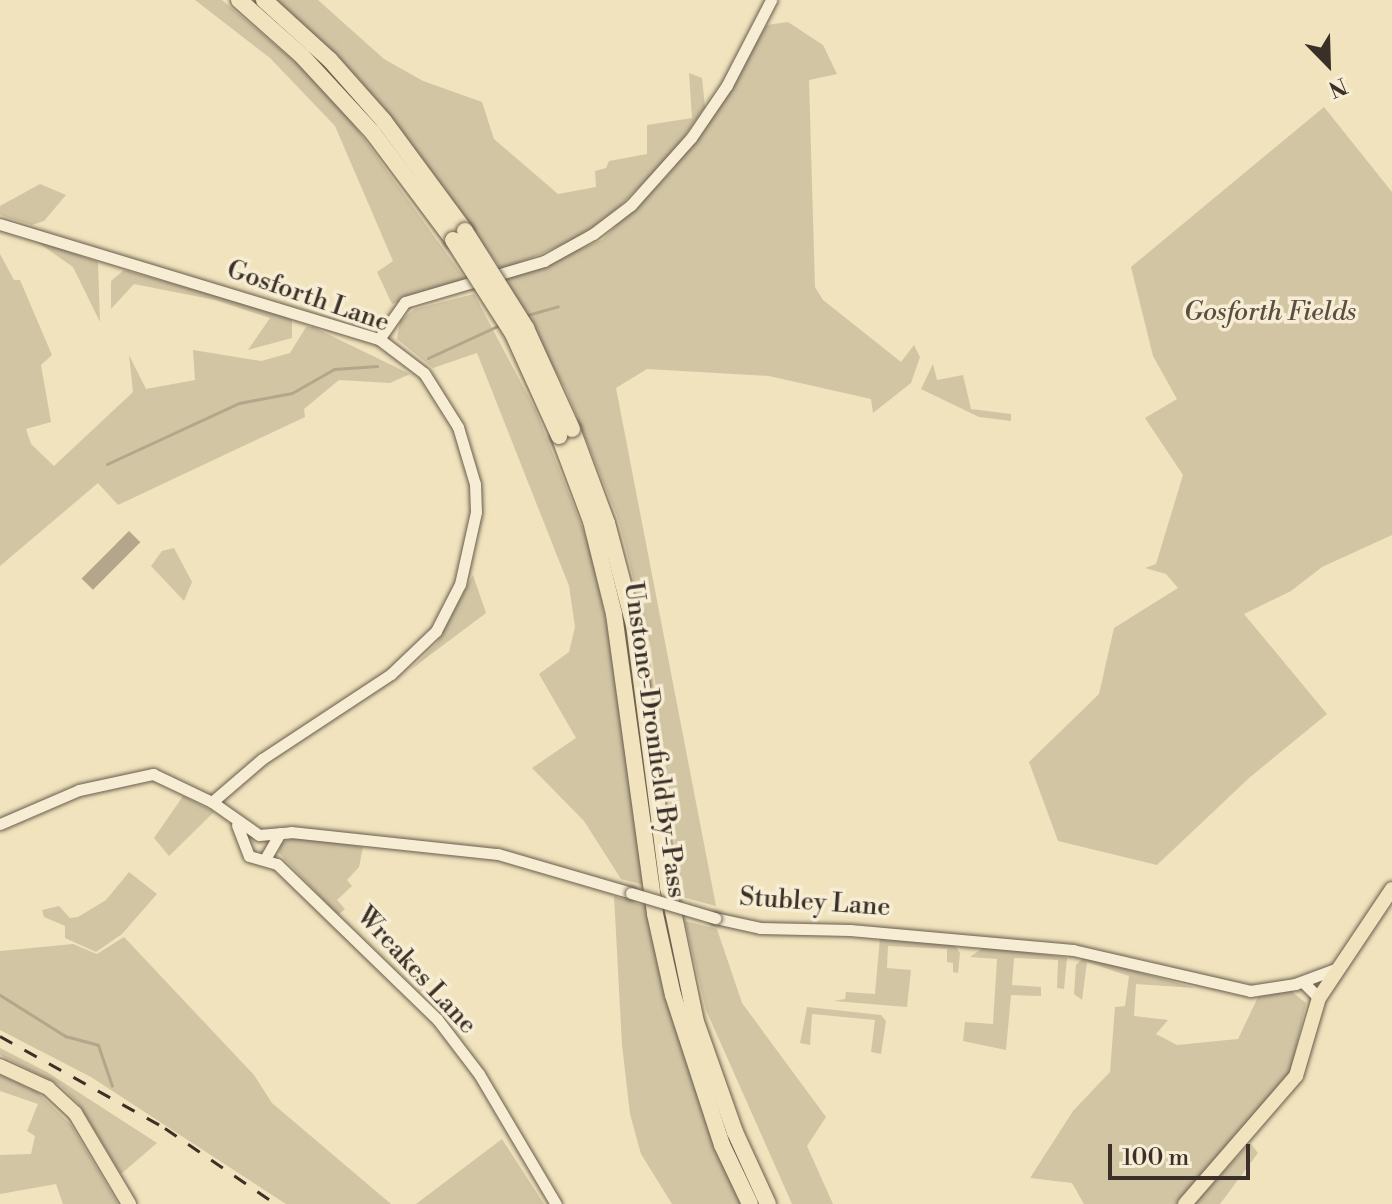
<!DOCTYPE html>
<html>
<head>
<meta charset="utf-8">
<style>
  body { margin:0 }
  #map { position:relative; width:1392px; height:1204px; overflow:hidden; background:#f1e3bd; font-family:"Libre Bodoni",serif }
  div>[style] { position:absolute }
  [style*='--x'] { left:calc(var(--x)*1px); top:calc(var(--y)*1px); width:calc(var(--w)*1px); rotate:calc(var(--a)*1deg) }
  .green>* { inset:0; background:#d2c5a4 }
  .water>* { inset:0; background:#b3a68a; transform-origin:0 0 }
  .stream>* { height:3px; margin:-1.5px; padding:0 1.5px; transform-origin:1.5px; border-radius:1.5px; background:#b3a68a }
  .roads { filter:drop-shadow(0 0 2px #685d4d) drop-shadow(0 0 2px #685d4d) }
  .minor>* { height:11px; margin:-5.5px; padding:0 5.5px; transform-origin:5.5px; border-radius:5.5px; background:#f6edd4 }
  .major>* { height:14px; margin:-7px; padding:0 7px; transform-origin:7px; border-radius:7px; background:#f1e3bd }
  .highway>* { height:16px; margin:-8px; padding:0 8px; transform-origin:8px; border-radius:8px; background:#f1e3bd }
  .rail>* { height:3px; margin-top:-1.5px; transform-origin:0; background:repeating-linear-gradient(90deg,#3b3028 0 14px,transparent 0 28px) }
  .bridges { filter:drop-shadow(0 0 2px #685d4d) drop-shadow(0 0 2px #685d4d) }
  .minor-bridge>* { height:11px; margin:-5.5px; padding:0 5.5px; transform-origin:5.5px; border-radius:5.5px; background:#f6edd4 }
  .highway-bridge>* { height:16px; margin:-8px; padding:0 8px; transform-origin:8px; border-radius:8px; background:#f1e3bd }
  span { translate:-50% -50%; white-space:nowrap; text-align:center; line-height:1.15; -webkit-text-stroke:7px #f6edd4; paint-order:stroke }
  .street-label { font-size:26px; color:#3b3028 }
  .park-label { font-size:26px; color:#594e41; font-style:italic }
  .north { position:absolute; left:1288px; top:24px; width:80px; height:80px; -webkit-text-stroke:6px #f6edd4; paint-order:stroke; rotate:157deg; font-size:22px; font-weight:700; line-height:32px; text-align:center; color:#3b3028 }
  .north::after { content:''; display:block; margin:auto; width:28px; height:36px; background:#3b3028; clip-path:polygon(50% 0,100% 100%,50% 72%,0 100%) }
  .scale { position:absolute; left:1108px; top:1144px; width:142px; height:36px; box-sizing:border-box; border:4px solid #3b3028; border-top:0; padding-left:10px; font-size:24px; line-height:28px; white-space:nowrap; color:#3b3028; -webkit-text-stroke:6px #f6edd4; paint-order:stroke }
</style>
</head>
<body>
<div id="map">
  <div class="green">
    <i style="clip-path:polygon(195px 0,222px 0,307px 72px,349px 118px,467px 282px,392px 304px,377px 272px,393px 261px,335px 126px,270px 58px)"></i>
    <i style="clip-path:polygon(274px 0,318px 0,384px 59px,423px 81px,482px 102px,494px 139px,558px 194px,596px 187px,595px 171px,606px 168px,609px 161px,647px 154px,647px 125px,692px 118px,689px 73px,702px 78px,705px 107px,672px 154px,618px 208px,578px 238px,502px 270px,381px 105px)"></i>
    <i style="clip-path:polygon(788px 22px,823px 45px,837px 74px,809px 80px,815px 287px,823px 300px,901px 362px,914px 345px,920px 357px,911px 383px,873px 413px,871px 399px,769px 376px,647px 369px,616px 388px,716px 906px,682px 897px,651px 648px,619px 521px,567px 392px,504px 279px,602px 240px,668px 175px,709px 122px,767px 25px)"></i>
    <i style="clip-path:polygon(1324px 107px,1392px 192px,1392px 535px,1322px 567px,1291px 591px,1244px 614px,1327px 714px,1249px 778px,1157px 865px,1058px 841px,1029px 762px,1099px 694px,1114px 628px,1178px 588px,1166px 574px,1145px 568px,1156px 564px,1183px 475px,1145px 418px,1177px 399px,1153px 356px,1131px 267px)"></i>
    <i style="clip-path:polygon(40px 184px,66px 195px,44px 221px,32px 225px,0 215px,0 206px)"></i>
    <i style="clip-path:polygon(33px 239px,98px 262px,100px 322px,73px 267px)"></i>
    <i style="clip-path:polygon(0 254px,14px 280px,20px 280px,52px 355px,41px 365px,51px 422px,26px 429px,31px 444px,54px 466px,133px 392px,129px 355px,146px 389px,195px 380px,193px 350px,261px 361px,290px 353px,306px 327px,313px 327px,410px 374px,390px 383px,339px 380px,304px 409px,305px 417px,118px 505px,98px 483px,0 566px)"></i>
    <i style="clip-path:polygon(124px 270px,286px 315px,292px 321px,292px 338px,248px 350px,270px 318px,215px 300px,134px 284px,111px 309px,111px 281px)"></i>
    <i style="clip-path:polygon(474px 294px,536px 411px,588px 542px,606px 620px,644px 885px,621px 879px,584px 821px,532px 768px,576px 738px,539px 674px,569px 652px,575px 627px,569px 586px,477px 353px,433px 368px,397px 339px,400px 321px,415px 309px)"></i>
    <i style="clip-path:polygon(933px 364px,937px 380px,963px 375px,971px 409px,1011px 414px,1011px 421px,979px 417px,921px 389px)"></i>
    <i style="clip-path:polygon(174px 548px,192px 582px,184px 601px,151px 566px,162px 551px)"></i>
    <i style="clip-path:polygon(473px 575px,486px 613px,410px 670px,437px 643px)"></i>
    <i style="clip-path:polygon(183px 796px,214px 812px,169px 856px,154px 838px)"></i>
    <i style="clip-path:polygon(294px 837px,363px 847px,359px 867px,347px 880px,352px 886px,337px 900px,345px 909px,338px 915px,279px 853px,280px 844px)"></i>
    <i style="clip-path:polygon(129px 872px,157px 894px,122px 934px,96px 952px,65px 938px,65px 926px,44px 917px,42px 910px,59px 906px,70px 918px,78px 917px,106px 900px)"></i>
    <i style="clip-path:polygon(614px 896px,647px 907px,673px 1023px,742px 1204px,672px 1204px,641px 1154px,630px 1114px,622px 1045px)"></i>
    <i style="clip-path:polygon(685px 921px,717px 929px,742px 1003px,826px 1117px,807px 1146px,833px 1204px,792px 1204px,706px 1010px)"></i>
    <i style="clip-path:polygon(124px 937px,254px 1075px,272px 1103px,391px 1204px,286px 1204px,91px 1077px,0 1030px,0 951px,73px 944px,97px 954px)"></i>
    <i style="clip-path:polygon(880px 937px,954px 944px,960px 953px,958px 973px,953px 972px,953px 963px,947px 962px,947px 949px,888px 946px,887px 968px,911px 970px,907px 1007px,834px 1001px,845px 999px,846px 992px,875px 994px)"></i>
    <i style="clip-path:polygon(986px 946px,1067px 958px,1064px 989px,1057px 988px,1058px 960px,1014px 958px,1012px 985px,1041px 987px,1041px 996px,1011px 995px,1006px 1050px,963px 1041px,965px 1022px,993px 1024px,997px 959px,970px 957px)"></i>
    <i style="clip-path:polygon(1084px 957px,1195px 988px,1136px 984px,1134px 1016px,1168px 1020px,1156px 1034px,1177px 1045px,1238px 1039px,1258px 997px,1291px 991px,1306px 1003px,1291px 1071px,1182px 1204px,1084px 1204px,1072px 1183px,1030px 1178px,1073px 1111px,1110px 1072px,1115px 1007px,1125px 1006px,1129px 976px,1087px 962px,1082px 1000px,1074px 994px,1076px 965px)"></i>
    <i style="clip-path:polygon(807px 1007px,881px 1015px,886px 1021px,881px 1054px,871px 1052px,875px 1020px,812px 1014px,810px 1045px,800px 1043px)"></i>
    <i style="clip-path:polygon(0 1048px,47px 1072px,157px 1143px,121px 1174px,78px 1103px,60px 1085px,0 1055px)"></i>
    <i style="clip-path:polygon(0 1075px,37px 1092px,71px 1125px,118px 1204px,63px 1204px,56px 1184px,0 1194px,0 1155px,31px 1154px,35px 1136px,27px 1131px,38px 1104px,0 1091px)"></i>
    <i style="clip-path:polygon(502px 1139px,544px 1204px,416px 1204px)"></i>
    <i style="clip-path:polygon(1250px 1143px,1258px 1153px,1220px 1204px,1194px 1204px)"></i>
  </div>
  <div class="water">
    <i style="left:129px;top:531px;width:16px;height:67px;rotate:45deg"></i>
  </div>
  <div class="stream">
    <i style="--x:524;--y:316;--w:35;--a:-16"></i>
    <i style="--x:428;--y:358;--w:81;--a:-24.7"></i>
    <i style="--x:107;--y:464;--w:145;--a:-24.8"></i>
    <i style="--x:239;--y:403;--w:54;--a:-10.7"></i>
    <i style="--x:292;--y:393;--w:48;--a:-29.7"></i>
    <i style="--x:334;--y:369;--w:43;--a:-4"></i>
    <i style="--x:0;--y:995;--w:77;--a:32.2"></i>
    <i style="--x:65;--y:1036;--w:34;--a:15"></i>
    <i style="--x:98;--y:1045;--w:43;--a:71.1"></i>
  </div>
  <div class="roads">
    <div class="minor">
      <i style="--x:0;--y:224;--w:396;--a:16.9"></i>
      <i style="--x:379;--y:339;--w:56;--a:37.1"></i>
      <i style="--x:424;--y:373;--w:64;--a:57.8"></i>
      <i style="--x:458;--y:427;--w:59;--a:73.4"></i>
      <i style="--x:475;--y:484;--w:28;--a:88"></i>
      <i style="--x:476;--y:512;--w:74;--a:102.5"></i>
      <i style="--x:460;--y:584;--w:53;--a:117.1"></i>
      <i style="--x:436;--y:631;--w:62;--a:136.3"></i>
      <i style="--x:391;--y:674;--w:154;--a:146.6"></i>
      <i style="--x:262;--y:759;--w:66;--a:139.3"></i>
      <i style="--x:379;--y:339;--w:45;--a:-54.9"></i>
      <i style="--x:405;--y:302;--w:145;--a:-16.4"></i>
      <i style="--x:544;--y:261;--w:56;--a:-28.9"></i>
      <i style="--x:593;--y:234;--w:48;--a:-37.3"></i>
      <i style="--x:631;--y:205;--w:90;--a:-48.2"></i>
      <i style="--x:691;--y:138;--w:64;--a:-55.8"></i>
      <i style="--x:727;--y:85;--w:96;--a:-62.6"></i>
      <i style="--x:0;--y:824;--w:86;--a:-23.3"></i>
      <i style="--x:79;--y:790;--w:76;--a:-12.2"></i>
      <i style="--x:153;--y:774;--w:65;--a:25.4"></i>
      <i style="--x:212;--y:802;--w:57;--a:35.1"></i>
      <i style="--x:259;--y:835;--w:32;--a:-5"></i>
      <i style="--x:291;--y:832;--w:208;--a:6.1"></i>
      <i style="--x:498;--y:854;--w:139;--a:16.3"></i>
      <i style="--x:237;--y:825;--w:33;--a:69"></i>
      <i style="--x:249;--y:856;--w:29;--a:16"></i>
      <i style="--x:277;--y:864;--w:223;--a:44.1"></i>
      <i style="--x:437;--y:1019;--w:69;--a:52.6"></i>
      <i style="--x:479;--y:1074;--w:151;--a:59.4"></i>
      <i style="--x:265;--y:859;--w:30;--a:-60"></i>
      <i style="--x:715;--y:918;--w:46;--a:12.5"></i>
      <i style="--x:760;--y:928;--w:90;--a:1.3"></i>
      <i style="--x:850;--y:930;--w:224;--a:5.1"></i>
      <i style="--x:1073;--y:950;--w:182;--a:13"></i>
      <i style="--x:1250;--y:991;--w:46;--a:-8.8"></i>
      <i style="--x:1295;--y:984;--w:46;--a:-20.4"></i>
      <i style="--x:1303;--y:982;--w:23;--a:45"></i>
    </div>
    <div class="major">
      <i style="--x:0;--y:1066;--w:53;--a:24.6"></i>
      <i style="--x:48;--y:1088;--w:37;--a:43"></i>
      <i style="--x:75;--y:1113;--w:106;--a:59.3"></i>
      <i style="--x:1185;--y:1204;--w:169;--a:-49.1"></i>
      <i style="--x:1296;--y:1076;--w:81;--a:-73.6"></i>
      <i style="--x:1319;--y:998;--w:131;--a:-56.2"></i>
    </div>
    <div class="highway">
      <i style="--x:239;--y:0;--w:84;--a:41.6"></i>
      <i style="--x:302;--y:56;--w:105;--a:47.3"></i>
      <i style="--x:373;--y:133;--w:134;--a:53.2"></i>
      <i style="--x:264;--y:0;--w:89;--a:42.3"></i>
      <i style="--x:330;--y:60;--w:81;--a:48.5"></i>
      <i style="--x:384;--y:121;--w:137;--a:53.6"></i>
      <i style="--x:572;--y:429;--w:100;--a:69.6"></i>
      <i style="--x:607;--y:523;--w:106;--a:75.2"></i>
      <i style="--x:634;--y:625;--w:264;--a:82.6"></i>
      <i style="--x:668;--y:887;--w:138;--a:78.3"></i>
      <i style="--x:696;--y:1022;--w:117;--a:70.5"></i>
      <i style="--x:735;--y:1132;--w:79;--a:65.4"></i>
      <i style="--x:559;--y:436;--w:91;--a:69.4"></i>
      <i style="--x:591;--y:521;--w:96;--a:76.1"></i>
      <i style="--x:614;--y:614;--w:303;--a:82.2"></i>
      <i style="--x:655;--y:914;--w:83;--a:77.5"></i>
      <i style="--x:673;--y:995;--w:158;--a:71.9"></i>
      <i style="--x:722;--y:1145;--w:65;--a:64.6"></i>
    </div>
  </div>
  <div class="rail">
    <i style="--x:0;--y:1036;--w:189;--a:29.1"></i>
    <i style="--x:165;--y:1128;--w:135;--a:34.4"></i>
  </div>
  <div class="bridges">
    <div class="minor-bridge">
      <i style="--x:631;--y:893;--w:88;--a:16.6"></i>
    </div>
    <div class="highway-bridge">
      <i style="--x:465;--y:231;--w:115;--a:57.8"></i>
      <i style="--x:526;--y:328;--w:111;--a:65.5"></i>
      <i style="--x:453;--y:240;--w:112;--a:57.4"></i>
      <i style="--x:513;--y:334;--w:112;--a:65.7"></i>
    </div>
  </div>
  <div class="street-label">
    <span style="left:308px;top:297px;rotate:19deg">Gosforth Lane</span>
    <span style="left:654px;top:740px;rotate:82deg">Unstone-Dronfield By-Pass</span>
    <span style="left:815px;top:903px;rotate:4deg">Stubley Lane</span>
    <span style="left:416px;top:971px;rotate:47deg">Wreakes Lane</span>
  </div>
  <div class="park-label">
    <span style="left:1270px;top:313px">Gosforth Fields</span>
  </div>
  <div class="north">N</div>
  <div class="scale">100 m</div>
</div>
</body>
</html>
